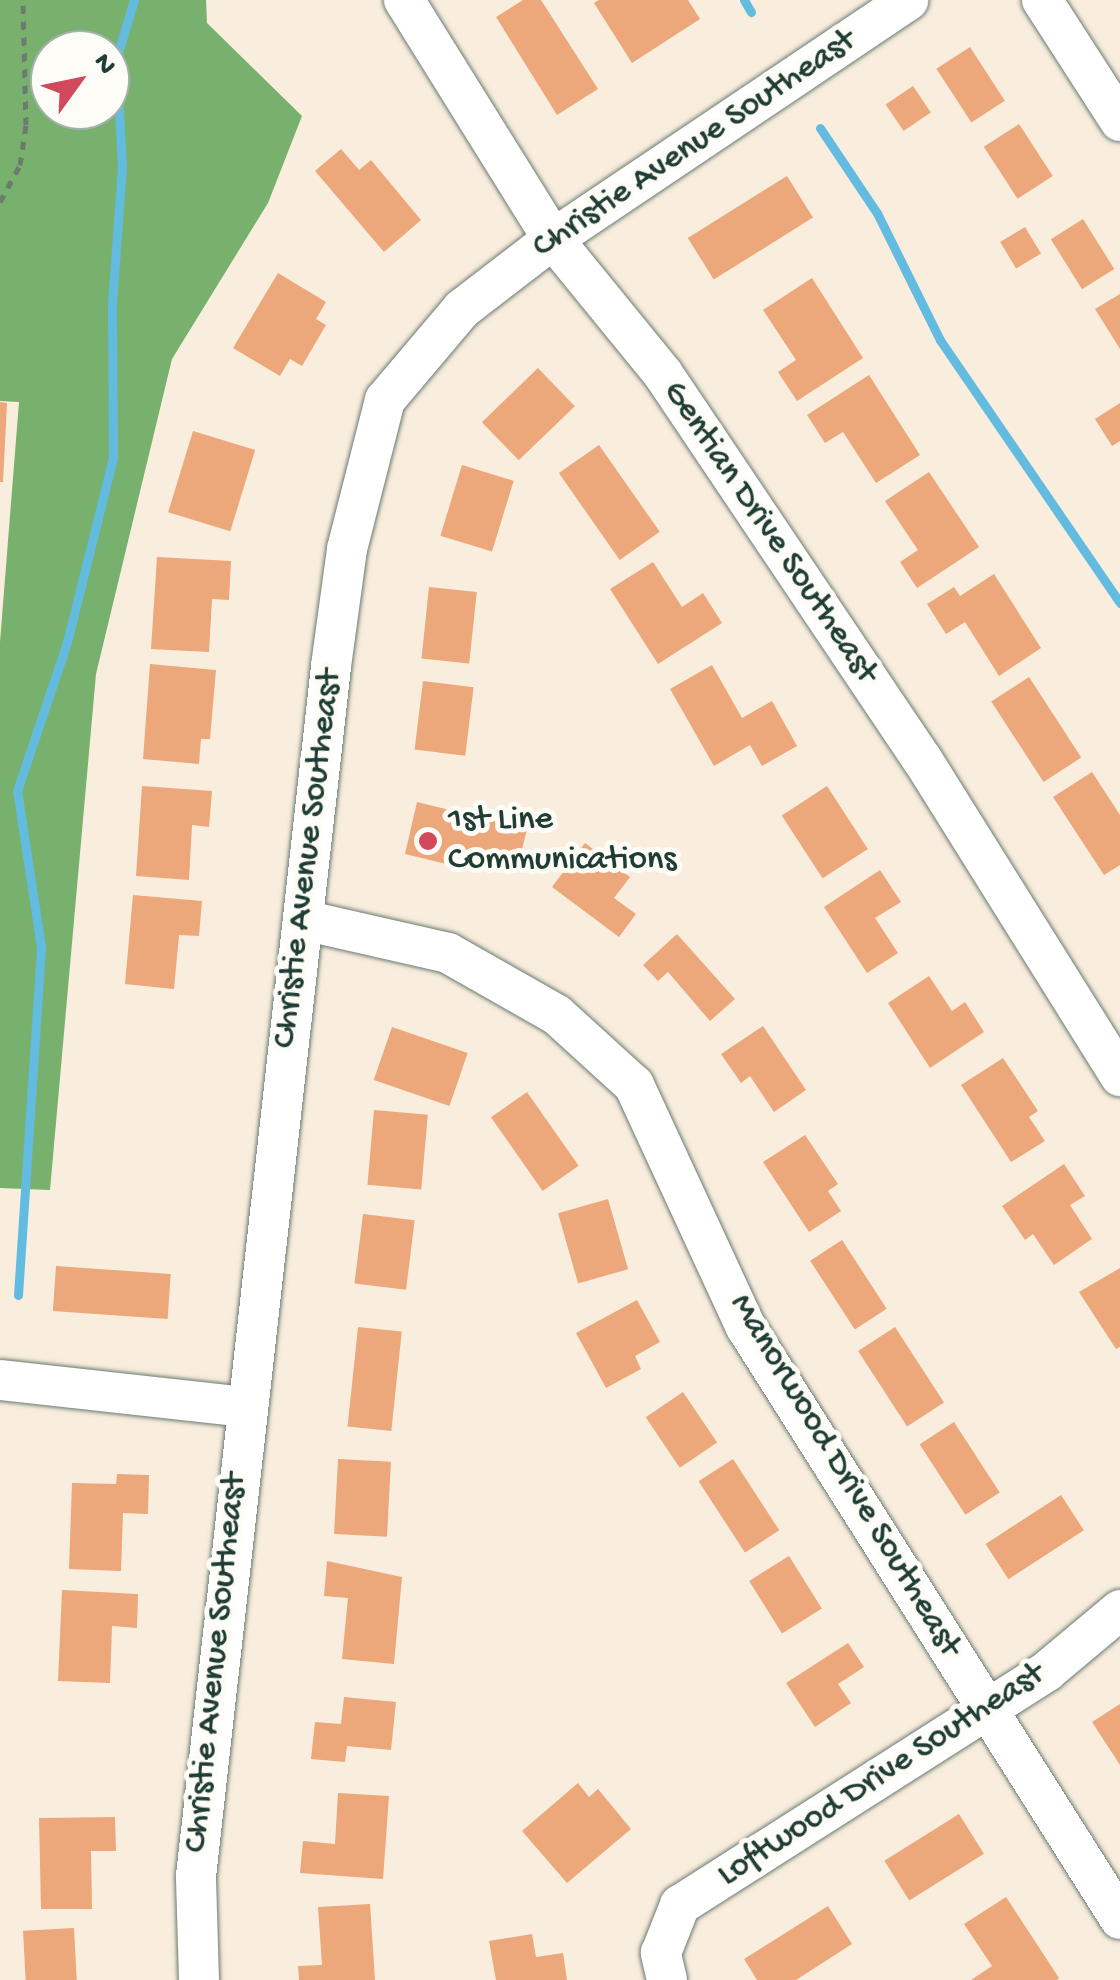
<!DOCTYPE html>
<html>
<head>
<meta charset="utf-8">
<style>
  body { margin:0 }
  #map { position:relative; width:1120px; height:1980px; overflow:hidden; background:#f9eede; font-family:"Gochi Hand",sans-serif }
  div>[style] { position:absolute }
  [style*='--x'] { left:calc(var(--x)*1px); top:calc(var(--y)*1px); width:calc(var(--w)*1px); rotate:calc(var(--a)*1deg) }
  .forest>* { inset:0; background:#78b06d }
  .stream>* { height:9px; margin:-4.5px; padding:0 4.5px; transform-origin:4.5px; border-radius:4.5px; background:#63bce0 }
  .building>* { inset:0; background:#eca77a; transform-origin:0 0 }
  .path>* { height:5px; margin-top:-2.5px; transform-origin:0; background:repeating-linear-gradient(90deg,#6b7b70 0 8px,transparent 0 16px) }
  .roads { filter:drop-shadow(0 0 2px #6b7b70) drop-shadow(0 0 2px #6b7b70) }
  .minor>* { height:40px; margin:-20px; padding:0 20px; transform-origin:20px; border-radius:20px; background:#fff }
  .dots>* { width:28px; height:28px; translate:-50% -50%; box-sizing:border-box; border:5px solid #fdfcf7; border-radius:50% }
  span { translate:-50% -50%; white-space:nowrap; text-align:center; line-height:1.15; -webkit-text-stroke:10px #fdfcf7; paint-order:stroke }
  .street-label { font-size:35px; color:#1f3d34 }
  .poi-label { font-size:35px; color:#1f3d34 }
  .left { translate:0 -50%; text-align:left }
  .north { position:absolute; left:30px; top:30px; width:100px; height:100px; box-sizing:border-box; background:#fdfcf7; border:2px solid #a4b0a9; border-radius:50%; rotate:57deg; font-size:28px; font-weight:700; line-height:40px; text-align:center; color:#1f3d34 }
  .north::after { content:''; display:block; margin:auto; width:35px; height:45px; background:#d1495b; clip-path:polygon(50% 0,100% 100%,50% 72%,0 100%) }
</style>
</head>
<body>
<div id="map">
  <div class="forest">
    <i style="clip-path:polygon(evenodd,0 0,206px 0,207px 23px,302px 116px,268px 203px,172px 359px,96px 674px,50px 1190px,0 1188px,0 642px,19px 402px,0 401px,0 0,50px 50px,110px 50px,110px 110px,50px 110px,50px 50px)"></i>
  </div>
  <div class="stream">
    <i style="--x:744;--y:0;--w:14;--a:60"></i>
    <i style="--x:820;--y:128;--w:102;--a:56.2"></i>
    <i style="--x:877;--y:213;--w:142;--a:63.6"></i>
    <i style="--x:940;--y:340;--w:319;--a:55.6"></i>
    <i style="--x:18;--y:1295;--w:349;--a:-86.2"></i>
    <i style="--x:41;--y:947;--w:158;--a:-98.7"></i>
    <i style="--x:17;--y:791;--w:157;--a:-71.4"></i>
    <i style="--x:67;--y:642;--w:191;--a:-76"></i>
    <i style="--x:113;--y:457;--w:154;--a:-90.4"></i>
    <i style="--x:112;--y:303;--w:137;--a:-85.8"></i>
    <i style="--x:122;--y:166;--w:107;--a:-93.2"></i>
    <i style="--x:116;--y:59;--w:62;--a:-73"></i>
  </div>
  <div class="building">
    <i style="clip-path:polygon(523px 0,541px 0,598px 89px,557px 115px,496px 17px)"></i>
    <i style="clip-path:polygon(599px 0,688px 0,700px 19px,632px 63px,594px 3px)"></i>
    <i style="left:970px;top:47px;width:64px;height:40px;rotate:57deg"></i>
    <i style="left:913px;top:86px;width:32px;height:33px;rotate:56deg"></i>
    <i style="left:1019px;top:124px;width:62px;height:42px;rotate:57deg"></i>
    <i style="clip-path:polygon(341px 149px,359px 170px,371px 160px,421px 220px,384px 252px,315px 171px)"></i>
    <i style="left:787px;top:176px;width:49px;height:117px;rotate:58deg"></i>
    <i style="left:1083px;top:219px;width:59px;height:38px;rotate:58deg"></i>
    <i style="left:1025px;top:227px;width:31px;height:29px;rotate:59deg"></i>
    <i style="clip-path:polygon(278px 273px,326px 302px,316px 319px,326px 325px,302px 366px,290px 359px,280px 376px,233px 348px)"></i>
    <i style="clip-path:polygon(812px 278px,863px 358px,797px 401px,778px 372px,796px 360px,763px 310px)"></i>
    <i style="clip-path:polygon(1120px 294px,1120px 349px,1095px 309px)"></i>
    <i style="left:538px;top:368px;width:53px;height:78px;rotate:46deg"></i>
    <i style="clip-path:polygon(869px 375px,920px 455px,876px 483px,843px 432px,825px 443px,807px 415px)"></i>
    <i style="clip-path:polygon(0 402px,7px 403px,3px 482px,0 482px)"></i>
    <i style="clip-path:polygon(1120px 403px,1120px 441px,1112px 446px,1095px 419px)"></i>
    <i style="left:193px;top:431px;width:65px;height:85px;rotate:17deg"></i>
    <i style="left:599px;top:445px;width:106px;height:49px;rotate:55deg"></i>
    <i style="left:462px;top:465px;width:54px;height:74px;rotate:17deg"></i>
    <i style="clip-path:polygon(929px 472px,979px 547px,917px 588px,900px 562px,918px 550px,885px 501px)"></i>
    <i style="clip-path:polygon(157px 557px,231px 561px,229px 600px,212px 599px,209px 652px,151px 649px)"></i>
    <i style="clip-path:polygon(653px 562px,682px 607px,703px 593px,722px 623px,658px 664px,610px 589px)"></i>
    <i style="clip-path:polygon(994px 574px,1041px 648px,999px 676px,965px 622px,946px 634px,927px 604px,954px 587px,960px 596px)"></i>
    <i style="left:429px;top:587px;width:48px;height:72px;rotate:6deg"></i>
    <i style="clip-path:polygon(150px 664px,216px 670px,210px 739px,201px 739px,199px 764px,143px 759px)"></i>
    <i style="clip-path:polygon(712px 665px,742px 718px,772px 701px,797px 746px,762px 766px,750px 745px,714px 766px,670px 689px)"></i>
    <i style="left:1029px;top:677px;width:96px;height:45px;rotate:57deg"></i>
    <i style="left:423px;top:681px;width:51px;height:69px;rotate:7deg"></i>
    <i style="clip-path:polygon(1092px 772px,1120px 815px,1120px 865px,1104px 875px,1053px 797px)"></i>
    <i style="clip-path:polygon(142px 786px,212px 791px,209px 827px,192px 825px,189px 880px,136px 876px)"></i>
    <i style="left:827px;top:786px;width:75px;height:54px;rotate:57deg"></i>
    <i style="clip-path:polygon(417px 802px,527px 829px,518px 866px,479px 856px,475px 871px,405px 854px)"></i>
    <i style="clip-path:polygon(585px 843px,630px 877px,614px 898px,636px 914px,619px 937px,552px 887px)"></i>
    <i style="clip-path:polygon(880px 870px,901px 902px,875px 918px,898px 953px,867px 973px,824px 907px)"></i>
    <i style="clip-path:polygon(133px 895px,202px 901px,199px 936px,179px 935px,174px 989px,125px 984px)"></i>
    <i style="clip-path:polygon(677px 934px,735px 999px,710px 1021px,668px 972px,658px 981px,643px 965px)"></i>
    <i style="clip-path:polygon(929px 976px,952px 1011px,965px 1002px,984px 1032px,930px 1068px,888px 1003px)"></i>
    <i style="clip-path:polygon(763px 1026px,806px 1090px,774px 1112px,750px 1076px,741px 1083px,721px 1054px)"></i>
    <i style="left:392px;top:1027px;width:80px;height:56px;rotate:19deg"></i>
    <i style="clip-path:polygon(1003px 1058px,1038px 1111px,1029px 1117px,1045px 1141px,1011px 1162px,961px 1085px)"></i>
    <i style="left:527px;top:1092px;width:90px;height:44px;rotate:55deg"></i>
    <i style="left:374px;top:1110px;width:54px;height:75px;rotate:5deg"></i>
    <i style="clip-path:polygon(805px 1135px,838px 1184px,828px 1191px,841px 1211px,809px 1232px,763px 1162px)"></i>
    <i style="clip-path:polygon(1064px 1164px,1085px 1196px,1070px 1205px,1092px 1239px,1054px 1265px,1033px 1234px,1025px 1240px,1002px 1206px)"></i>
    <i style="left:608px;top:1199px;width:73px;height:52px;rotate:74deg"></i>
    <i style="left:363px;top:1214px;width:52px;height:70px;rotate:7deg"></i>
    <i style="left:842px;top:1240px;width:82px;height:38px;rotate:57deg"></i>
    <i style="left:56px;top:1266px;width:115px;height:45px;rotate:4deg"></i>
    <i style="clip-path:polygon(1120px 1268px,1120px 1347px,1116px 1349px,1079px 1292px)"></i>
    <i style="clip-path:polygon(637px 1300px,660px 1342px,635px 1356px,641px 1369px,606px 1388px,576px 1333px)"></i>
    <i style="left:358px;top:1327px;width:44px;height:100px;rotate:6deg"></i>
    <i style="left:895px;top:1327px;width:90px;height:44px;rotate:57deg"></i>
    <i style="left:683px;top:1392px;width:61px;height:45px;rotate:56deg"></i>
    <i style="left:954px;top:1422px;width:84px;height:41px;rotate:57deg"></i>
    <i style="left:338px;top:1459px;width:53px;height:75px;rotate:3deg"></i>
    <i style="left:733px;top:1459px;width:85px;height:41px;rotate:57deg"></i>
    <i style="clip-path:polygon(117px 1474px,149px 1475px,148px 1514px,123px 1513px,121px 1571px,69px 1569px,72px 1483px,116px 1484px)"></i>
    <i style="left:1061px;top:1495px;width:42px;height:90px;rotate:57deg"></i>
    <i style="left:789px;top:1556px;width:62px;height:47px;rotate:58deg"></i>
    <i style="clip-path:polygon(327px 1561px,402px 1577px,394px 1664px,342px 1659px,348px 1598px,324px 1596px)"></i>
    <i style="clip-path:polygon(62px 1590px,138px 1594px,137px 1628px,112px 1626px,110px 1683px,58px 1681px)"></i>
    <i style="clip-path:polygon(848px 1643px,864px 1667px,838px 1684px,851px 1703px,815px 1727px,786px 1683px)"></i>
    <i style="clip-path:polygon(344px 1697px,396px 1702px,391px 1750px,347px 1746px,345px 1762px,311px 1759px,315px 1722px,341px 1724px)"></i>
    <i style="clip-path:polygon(1120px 1704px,1120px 1765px,1092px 1722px)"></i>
    <i style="clip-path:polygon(578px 1783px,589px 1797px,598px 1789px,631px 1829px,567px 1883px,522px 1831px)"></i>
    <i style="clip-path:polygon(338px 1793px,389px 1796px,383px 1879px,300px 1873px,303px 1841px,335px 1844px)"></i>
    <i style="left:959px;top:1814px;width:47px;height:88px;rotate:58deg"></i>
    <i style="clip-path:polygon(115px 1817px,116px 1851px,91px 1851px,92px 1909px,41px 1909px,39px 1818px)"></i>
    <i style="clip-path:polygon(1006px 1897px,1059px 1978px,1057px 1980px,971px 1980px,992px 1966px,964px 1924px)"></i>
    <i style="clip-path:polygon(370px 1904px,375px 1980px,299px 1980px,298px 1966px,322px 1965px,318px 1907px)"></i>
    <i style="clip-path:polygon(828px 1906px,852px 1944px,796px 1980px,757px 1980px,744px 1959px)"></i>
    <i style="left:74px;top:1928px;width:52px;height:51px;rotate:87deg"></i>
    <i style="clip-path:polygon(532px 1934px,536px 1957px,563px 1953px,567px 1980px,496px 1980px,489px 1941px)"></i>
  </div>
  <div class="path">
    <i style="--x:0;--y:202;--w:42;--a:-61.6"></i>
    <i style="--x:20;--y:165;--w:40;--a:-81.5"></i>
    <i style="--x:26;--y:125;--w:125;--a:-91.4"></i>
  </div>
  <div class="roads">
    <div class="minor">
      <i style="--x:404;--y:0;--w:282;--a:58.1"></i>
      <i style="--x:553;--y:239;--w:174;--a:50.8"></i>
      <i style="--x:663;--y:374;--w:464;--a:56.1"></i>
      <i style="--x:922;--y:759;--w:374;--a:58"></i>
      <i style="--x:1042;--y:0;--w:144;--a:57.2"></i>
      <i style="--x:303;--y:920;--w:149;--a:12.8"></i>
      <i style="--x:448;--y:953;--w:125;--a:29.6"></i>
      <i style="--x:557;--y:1015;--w:104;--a:42.3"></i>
      <i style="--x:634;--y:1085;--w:267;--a:65.2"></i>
      <i style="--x:746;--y:1327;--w:700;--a:57.72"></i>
      <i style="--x:0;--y:1380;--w:244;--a:6.3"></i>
      <i style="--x:199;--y:1980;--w:104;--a:-91.7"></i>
      <i style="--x:196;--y:1876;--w:1218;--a:-83.63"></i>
      <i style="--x:331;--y:666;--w:118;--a:-82.2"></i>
      <i style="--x:347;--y:549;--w:154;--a:-75.7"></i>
      <i style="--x:385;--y:400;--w:119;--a:-49.8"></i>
      <i style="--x:462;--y:309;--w:115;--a:-37.6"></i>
      <i style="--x:553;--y:239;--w:428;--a:-33.9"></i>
      <i style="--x:667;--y:1980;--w:28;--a:-103"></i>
      <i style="--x:661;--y:1953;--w:52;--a:-68.4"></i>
      <i style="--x:680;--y:1905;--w:435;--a:-32.5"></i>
      <i style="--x:1047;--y:1671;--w:95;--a:-39.9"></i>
    </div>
  </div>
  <div class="dots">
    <i style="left:428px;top:841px;background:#d1495b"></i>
  </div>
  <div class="street-label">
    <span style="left:695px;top:145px;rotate:-34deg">Christie Avenue Southeast</span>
    <span style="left:769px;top:533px;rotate:56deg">Gentian Drive Southeast</span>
    <span style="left:309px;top:859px;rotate:-83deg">Christie Avenue Southeast</span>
    <span style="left:844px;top:1476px;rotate:59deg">Manorwood Drive Southeast</span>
    <span style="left:217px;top:1663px;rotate:-84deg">Christie Avenue Southeast</span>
    <span style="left:882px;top:1776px;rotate:-33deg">Loftwood Drive Southeast</span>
  </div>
  <div class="poi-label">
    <span class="left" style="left:448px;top:841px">1st Line<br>Communications</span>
  </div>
  <div class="north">N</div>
</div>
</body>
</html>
